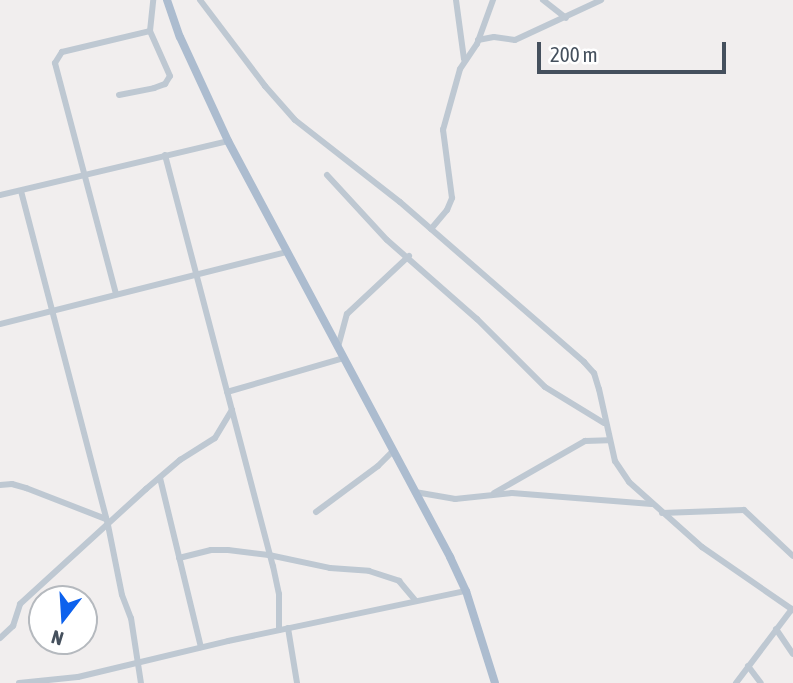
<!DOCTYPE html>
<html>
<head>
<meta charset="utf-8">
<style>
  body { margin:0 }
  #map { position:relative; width:793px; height:683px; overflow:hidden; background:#f1eeee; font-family:"Asap Condensed",sans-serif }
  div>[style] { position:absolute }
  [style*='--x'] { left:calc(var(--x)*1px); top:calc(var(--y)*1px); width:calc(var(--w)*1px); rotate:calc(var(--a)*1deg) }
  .minor>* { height:6px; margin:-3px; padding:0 3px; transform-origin:3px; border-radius:3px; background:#bec8d2 }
  .major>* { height:8px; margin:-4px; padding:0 4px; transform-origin:4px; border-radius:4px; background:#acbccf }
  span { translate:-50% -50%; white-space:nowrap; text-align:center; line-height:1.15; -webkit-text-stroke:7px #fff; paint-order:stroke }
  .north { position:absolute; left:28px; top:585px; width:70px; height:70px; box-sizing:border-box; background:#fff; border:2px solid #b5b9be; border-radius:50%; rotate:197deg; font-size:19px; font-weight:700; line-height:28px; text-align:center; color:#45505d }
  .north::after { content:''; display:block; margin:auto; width:24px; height:32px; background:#0c61ed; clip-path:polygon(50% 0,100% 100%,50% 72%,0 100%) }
  .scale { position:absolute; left:537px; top:42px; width:189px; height:32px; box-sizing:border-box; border:4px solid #45505d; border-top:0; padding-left:9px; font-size:21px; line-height:24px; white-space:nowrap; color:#45505d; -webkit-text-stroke:5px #fff; paint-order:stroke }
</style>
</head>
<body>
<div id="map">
  <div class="minor">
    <i style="--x:200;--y:0;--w:108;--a:52.9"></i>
    <i style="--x:265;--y:86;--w:45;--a:48.6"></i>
    <i style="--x:295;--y:120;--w:133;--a:38"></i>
    <i style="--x:400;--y:202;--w:244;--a:41"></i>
    <i style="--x:584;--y:362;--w:15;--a:48"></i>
    <i style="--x:594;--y:373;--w:17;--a:73"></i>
    <i style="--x:599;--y:389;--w:74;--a:77.5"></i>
    <i style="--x:615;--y:461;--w:25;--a:56"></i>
    <i style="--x:629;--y:482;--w:98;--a:41.7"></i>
    <i style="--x:702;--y:547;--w:111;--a:34.7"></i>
    <i style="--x:456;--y:0;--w:60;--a:82.3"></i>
    <i style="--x:543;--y:0;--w:29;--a:38"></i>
    <i style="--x:478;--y:40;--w:16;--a:-11"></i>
    <i style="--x:494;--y:37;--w:21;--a:8"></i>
    <i style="--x:515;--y:40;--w:95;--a:-24.9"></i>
    <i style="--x:119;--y:95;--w:36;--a:-11"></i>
    <i style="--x:154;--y:88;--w:12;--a:-20"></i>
    <i style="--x:165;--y:84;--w:9;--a:-58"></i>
    <i style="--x:170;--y:76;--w:49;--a:-114"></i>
    <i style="--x:150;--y:31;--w:31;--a:-84"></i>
    <i style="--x:165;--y:155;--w:425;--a:75.3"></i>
    <i style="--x:273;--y:566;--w:29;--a:78"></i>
    <i style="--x:279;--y:594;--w:36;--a:90"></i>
    <i style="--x:327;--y:175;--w:88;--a:47.3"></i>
    <i style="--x:387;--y:240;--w:120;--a:41.3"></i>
    <i style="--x:477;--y:319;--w:96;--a:45"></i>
    <i style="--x:545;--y:387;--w:69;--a:31.4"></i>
    <i style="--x:21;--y:191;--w:345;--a:75.4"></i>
    <i style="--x:108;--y:525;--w:71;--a:78.7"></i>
    <i style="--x:122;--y:595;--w:25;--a:69"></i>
    <i style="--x:131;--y:618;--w:66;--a:81.3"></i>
    <i style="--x:0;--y:195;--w:234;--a:-13.3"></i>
    <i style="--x:431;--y:229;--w:25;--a:-50"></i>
    <i style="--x:447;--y:210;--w:13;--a:-67"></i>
    <i style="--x:452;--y:198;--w:69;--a:-97.5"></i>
    <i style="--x:443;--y:130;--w:63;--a:-74.4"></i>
    <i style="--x:460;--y:69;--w:30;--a:-56"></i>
    <i style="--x:477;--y:44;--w:47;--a:-70"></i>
    <i style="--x:116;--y:294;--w:239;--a:-104.8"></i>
    <i style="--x:55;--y:63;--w:13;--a:-58"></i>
    <i style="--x:62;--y:52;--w:90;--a:-13.4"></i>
    <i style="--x:0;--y:324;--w:296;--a:-14.1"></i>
    <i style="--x:338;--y:347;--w:34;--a:-75"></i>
    <i style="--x:347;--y:314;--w:85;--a:-43.1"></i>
    <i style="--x:227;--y:392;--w:122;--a:-16.2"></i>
    <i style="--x:160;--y:478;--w:174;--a:76.4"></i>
    <i style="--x:0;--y:485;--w:12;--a:-5"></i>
    <i style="--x:12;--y:484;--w:15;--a:16"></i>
    <i style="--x:26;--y:488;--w:86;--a:21.2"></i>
    <i style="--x:415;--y:492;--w:41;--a:9.9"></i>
    <i style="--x:455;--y:499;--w:57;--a:-6"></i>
    <i style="--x:512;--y:493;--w:140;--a:4.5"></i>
    <i style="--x:494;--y:493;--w:105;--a:-29.7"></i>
    <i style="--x:585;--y:441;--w:23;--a:-2"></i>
    <i style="--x:316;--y:512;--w:77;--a:-36.6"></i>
    <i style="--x:378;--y:466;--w:21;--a:-45"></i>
    <i style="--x:662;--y:513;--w:82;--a:-2.1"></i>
    <i style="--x:744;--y:510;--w:67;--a:43.2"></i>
    <i style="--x:179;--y:558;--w:33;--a:-14"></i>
    <i style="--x:211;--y:550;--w:17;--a:0"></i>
    <i style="--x:228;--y:550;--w:41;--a:7"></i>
    <i style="--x:269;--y:555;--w:62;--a:12"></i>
    <i style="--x:330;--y:568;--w:39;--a:4"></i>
    <i style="--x:369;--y:571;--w:32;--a:18"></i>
    <i style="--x:399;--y:581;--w:26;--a:50"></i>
    <i style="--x:288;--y:628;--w:56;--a:80.7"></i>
    <i style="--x:776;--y:629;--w:30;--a:56"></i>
    <i style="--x:0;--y:638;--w:18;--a:-43"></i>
    <i style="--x:13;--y:626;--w:23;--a:-72"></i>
    <i style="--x:20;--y:604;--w:171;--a:-42.4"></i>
    <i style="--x:146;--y:489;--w:45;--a:-40.5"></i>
    <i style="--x:180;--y:460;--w:41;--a:-32.2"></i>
    <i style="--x:215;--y:438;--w:33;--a:-59"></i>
    <i style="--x:748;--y:666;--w:21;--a:53"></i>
    <i style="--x:19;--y:683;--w:59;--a:-5.8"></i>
    <i style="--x:78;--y:677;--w:154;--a:-13.5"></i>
    <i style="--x:228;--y:641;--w:243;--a:-11.9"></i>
    <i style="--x:736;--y:683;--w:93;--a:-52.9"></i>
  </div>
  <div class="major">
    <i style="--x:167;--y:0;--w:39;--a:71"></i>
    <i style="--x:180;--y:37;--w:115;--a:65.2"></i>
    <i style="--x:228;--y:141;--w:472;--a:61.9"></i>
    <i style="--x:450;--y:557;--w:38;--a:65"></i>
    <i style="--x:466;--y:591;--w:96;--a:72.5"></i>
  </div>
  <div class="north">N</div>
  <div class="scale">200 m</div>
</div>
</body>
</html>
